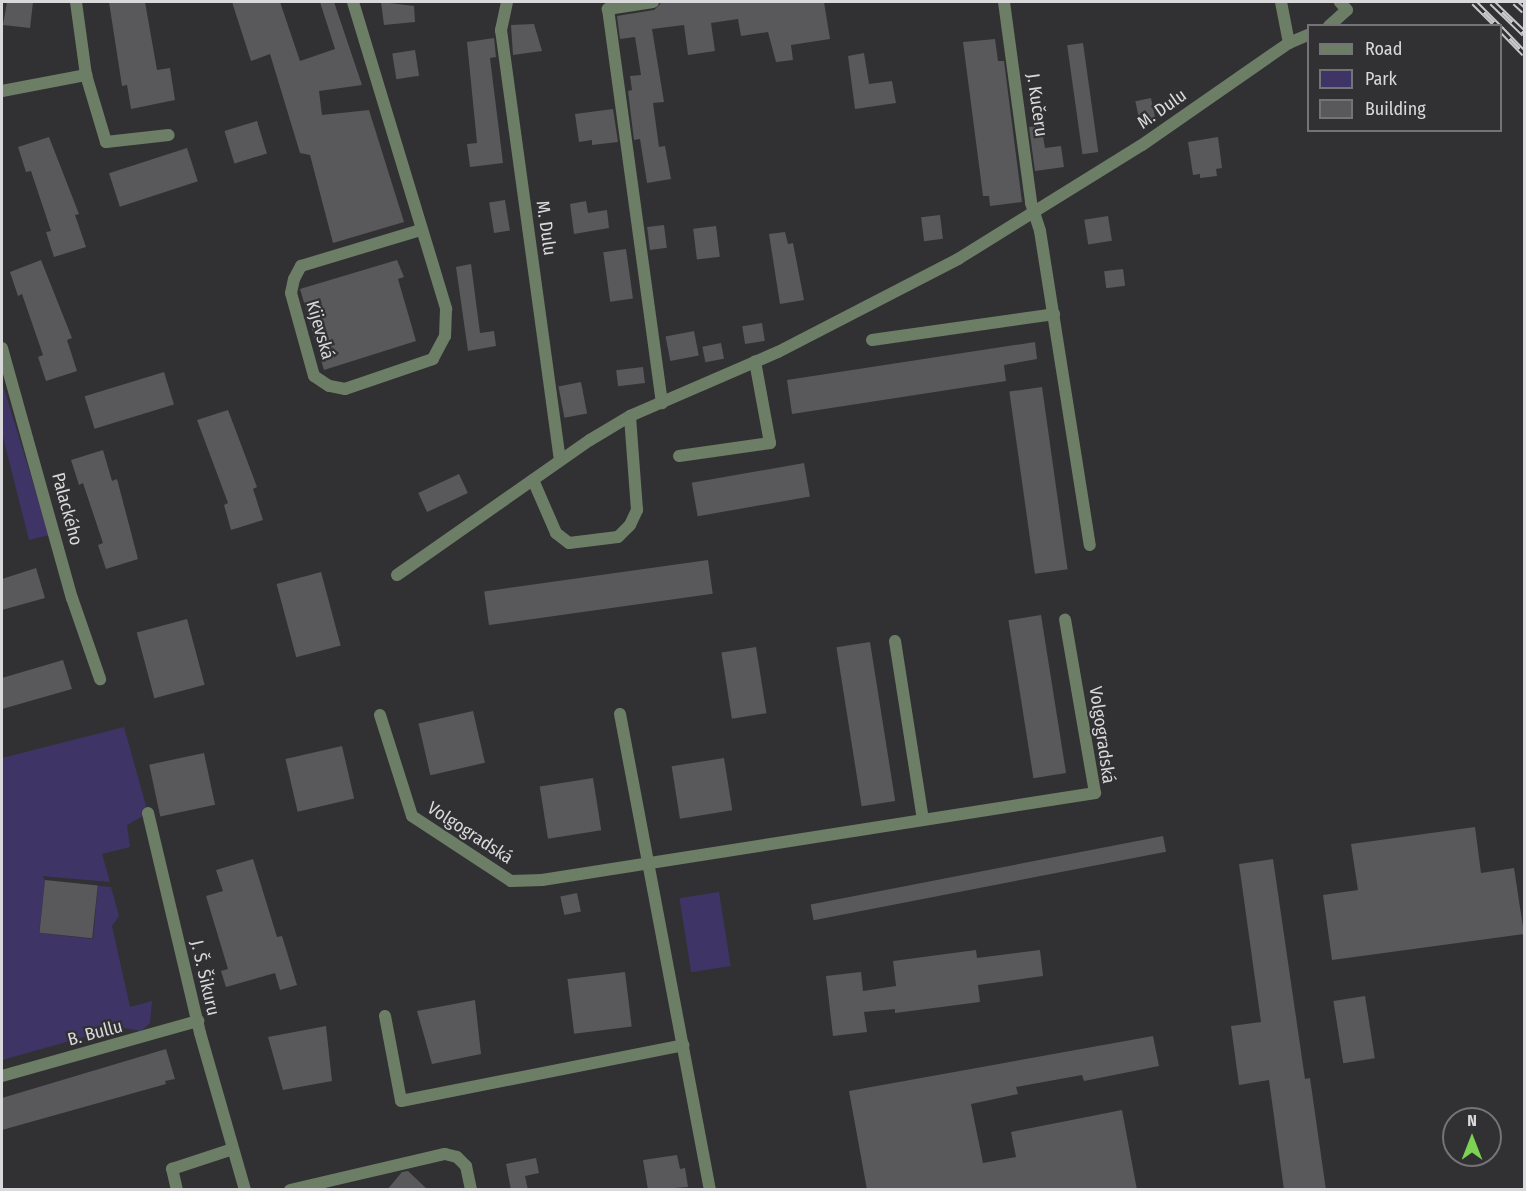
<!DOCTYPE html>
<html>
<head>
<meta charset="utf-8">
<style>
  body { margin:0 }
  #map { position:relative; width:1526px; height:1191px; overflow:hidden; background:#313134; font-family:"Fira Sans Condensed",sans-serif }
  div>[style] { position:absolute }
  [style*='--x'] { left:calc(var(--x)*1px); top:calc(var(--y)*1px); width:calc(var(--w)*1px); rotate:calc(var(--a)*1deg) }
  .green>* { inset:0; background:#3f3466; transform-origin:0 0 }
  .building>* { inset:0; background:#59585b; transform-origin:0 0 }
  .street>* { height:12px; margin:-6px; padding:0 6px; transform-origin:6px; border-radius:6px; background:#6d7e66 }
  .rail>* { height:7px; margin-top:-3.5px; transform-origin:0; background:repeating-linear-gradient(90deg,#313134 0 14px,#c8c7c9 0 28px); box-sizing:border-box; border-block:2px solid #c8c7c9 }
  span { translate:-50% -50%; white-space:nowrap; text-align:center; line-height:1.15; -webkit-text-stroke:4.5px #313134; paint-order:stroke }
  .street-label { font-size:18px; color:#d9d8da }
  .frame { position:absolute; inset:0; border:3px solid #d9d8da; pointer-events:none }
  .legend { position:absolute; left:1307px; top:24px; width:195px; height:108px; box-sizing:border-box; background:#313134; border:2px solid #747476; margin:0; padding:8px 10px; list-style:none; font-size:18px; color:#d9d8da }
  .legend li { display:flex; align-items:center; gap:12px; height:30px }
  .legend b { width:30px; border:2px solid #747476 }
  .north { position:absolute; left:1442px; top:1107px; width:60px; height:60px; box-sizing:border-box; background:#313134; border:2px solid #747476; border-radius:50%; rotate:0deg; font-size:16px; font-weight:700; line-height:24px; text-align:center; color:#d9d8da }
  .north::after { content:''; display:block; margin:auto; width:21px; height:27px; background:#7dd153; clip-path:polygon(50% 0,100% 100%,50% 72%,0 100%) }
</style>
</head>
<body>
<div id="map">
  <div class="green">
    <i style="clip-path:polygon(2px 382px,49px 535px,29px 540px,2px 433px)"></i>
    <i style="clip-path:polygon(124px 727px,148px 813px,127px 825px,130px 847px,102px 854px,110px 882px,42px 876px,45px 880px,39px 933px,93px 939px,98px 886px,111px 887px,119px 916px,112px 926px,130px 1007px,152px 1001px,150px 1023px,141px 1031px,120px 1027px,2px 1060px,2px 758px)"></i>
    <i style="left:719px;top:892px;width:75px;height:40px;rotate:81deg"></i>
  </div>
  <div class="building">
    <i style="clip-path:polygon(7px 2px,33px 2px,30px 28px,3px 25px)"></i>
    <i style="clip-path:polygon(109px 2px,145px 2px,157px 70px,170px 68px,175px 100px,131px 109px,127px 85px,122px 86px)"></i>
    <i style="clip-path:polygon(232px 2px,280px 2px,300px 61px,335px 49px,320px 2px,334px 2px,362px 85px,319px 91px,322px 115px,369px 110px,404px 222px,333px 243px,310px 155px,300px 153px,270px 54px,251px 61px)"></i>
    <i style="clip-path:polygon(381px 2px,414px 6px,415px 22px,384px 25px)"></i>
    <i style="clip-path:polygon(671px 2px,824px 2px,830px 39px,791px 45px,793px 60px,776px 62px,768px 32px,741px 36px,738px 19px,711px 23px,715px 51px,688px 55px,684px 25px,652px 29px,664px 102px,653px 103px,659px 147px,665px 146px,671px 179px,647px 183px,640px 139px,634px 140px,628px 91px,632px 90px,630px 76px,641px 75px,635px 37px,620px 39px,617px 16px,654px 10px,661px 3px)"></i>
    <i style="clip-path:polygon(534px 24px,542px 51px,513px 55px,511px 25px)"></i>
    <i style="clip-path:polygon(494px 38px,496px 57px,490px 58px,503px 163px,470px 167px,467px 144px,477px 143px,467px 42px)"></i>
    <i style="clip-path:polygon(995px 39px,998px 61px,1004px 61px,1022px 202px,990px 206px,989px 196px,983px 196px,963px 42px)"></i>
    <i style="left:1083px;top:43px;width:110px;height:16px;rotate:82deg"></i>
    <i style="left:415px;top:50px;width:26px;height:23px;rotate:81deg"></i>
    <i style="clip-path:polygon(864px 53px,869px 84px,892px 81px,896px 103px,855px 109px,848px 56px)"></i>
    <i style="left:1151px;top:98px;width:25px;height:16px;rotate:78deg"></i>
    <i style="clip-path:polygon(613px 109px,618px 142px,592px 145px,592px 140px,579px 142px,575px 114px)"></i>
    <i style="left:257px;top:121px;width:34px;height:34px;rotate:73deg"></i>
    <i style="clip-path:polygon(1041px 125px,1045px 148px,1061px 146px,1064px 167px,1035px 171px,1029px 127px)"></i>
    <i style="clip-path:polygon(49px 137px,79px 214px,75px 215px,86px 247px,54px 257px,46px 232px,51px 231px,31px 171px,26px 172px,18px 147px)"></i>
    <i style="clip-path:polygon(1218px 137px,1222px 168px,1216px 169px,1217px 176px,1200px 178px,1200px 174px,1193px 175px,1188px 142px)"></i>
    <i style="left:187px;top:148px;width:35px;height:82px;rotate:72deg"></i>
    <i style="left:505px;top:200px;width:31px;height:16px;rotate:81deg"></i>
    <i style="clip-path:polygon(586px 201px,588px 213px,607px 210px,609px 228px,574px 234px,570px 204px)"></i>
    <i style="left:940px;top:215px;width:24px;height:19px;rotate:83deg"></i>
    <i style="left:1108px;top:216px;width:25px;height:24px;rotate:81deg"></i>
    <i style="left:664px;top:225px;width:23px;height:17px;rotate:83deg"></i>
    <i style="left:716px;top:226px;width:31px;height:23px;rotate:83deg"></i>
    <i style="clip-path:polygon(785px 232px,788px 244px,793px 243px,804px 300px,780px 304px,769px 234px)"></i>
    <i style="left:626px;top:249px;width:50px;height:23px;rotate:82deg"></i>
    <i style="clip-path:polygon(41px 260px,72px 338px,67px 340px,77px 371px,46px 381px,38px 357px,43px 355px,22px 294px,18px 296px,10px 272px)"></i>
    <i style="clip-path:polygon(397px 260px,404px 277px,398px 279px,416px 341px,324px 370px,300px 289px)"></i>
    <i style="clip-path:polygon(471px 264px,480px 333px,494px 331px,496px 346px,468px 351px,456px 267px)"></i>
    <i style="left:1123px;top:269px;width:17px;height:19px;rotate:83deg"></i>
    <i style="left:762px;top:323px;width:18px;height:20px;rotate:81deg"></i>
    <i style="left:694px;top:331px;width:25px;height:29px;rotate:79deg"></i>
    <i style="clip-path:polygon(1035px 342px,1037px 359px,1004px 365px,1006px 381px,792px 414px,787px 380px)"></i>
    <i style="left:721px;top:343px;width:16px;height:19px;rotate:79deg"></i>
    <i style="left:643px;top:367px;width:16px;height:27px;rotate:83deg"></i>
    <i style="left:164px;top:372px;width:34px;height:83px;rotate:73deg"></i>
    <i style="left:581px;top:382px;width:32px;height:23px;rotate:79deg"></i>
    <i style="left:1042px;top:387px;width:184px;height:33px;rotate:82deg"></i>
    <i style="clip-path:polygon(228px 410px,257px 487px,253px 489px,263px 520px,231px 530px,224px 505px,228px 503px,197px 420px)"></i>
    <i style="clip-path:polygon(103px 450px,112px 481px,117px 479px,138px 559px,106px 569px,98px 545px,103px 543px,83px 483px,79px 485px,71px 460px)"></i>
    <i style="left:804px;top:463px;width:34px;height:114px;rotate:80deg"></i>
    <i style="left:459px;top:474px;width:21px;height:45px;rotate:65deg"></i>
    <i style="left:708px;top:560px;width:34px;height:226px;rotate:82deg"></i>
    <i style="clip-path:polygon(36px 568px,45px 598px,2px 610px,2px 579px)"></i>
    <i style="left:321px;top:572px;width:76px;height:46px;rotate:75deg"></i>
    <i style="left:1041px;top:615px;width:160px;height:33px;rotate:81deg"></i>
    <i style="left:187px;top:619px;width:68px;height:52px;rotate:75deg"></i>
    <i style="left:870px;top:642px;width:161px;height:34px;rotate:81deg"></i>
    <i style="left:756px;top:647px;width:67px;height:35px;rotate:81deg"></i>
    <i style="clip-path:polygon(63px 660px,72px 689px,2px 709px,2px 678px)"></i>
    <i style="left:473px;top:711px;width:53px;height:56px;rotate:77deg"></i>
    <i style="left:342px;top:746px;width:54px;height:58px;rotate:77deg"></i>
    <i style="left:204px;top:753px;width:53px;height:56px;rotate:78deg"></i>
    <i style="left:724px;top:758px;width:53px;height:53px;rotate:81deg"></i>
    <i style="left:593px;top:778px;width:53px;height:54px;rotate:81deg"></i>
    <i style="clip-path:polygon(1475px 827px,1481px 873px,1514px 868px,1524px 934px,1332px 960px,1323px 895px,1358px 890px,1351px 844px)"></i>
    <i style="left:1163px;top:836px;width:16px;height:359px;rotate:79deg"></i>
    <i style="clip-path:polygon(253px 859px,277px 937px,282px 936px,297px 985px,280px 990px,275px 973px,226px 987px,221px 971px,228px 969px,206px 896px,223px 891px,216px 870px)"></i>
    <i style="clip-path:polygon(1273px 859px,1305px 1079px,1310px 1078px,1326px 1190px,1284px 1190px,1269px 1080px,1239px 1085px,1231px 1026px,1261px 1022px,1239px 864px)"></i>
    <i style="left:45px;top:880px;width:53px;height:53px;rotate:6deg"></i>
    <i style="left:577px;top:893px;width:19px;height:17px;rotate:78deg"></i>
    <i style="clip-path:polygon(976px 950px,977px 958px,1040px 950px,1043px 976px,978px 985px,980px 1002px,895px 1013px,895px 1009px,864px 1012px,867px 1032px,833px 1036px,826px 976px,861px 972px,863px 991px,896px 986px,893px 961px)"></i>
    <i style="left:625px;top:972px;width:55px;height:58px;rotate:83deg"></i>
    <i style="left:1365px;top:996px;width:63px;height:32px;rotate:81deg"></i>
    <i style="clip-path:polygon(475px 1000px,481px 1054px,432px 1064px,417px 1011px)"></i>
    <i style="clip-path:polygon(326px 1026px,332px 1081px,283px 1090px,268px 1037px)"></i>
    <i style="clip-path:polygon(1153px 1036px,1159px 1066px,1084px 1081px,1082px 1075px,1016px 1087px,1018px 1094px,971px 1104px,983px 1163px,1016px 1157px,1011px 1132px,1122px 1110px,1137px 1190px,867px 1190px,849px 1091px)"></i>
    <i style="clip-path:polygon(166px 1049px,175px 1079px,165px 1081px,166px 1084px,2px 1130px,2px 1098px)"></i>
    <i style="clip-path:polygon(677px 1155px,680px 1169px,685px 1168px,688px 1187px,648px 1190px,643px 1160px)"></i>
    <i style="clip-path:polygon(536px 1158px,539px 1173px,525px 1176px,528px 1190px,511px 1190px,506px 1164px)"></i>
    <i style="clip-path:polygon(408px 1171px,428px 1190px,387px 1190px,402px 1172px)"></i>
  </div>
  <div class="street">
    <i style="--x:76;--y:2;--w:74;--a:82.2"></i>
    <i style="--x:86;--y:75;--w:70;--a:73.4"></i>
    <i style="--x:106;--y:142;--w:63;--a:-6.3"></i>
    <i style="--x:353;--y:2;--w:321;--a:73.1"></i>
    <i style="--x:446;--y:309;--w:27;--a:92"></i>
    <i style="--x:445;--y:336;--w:26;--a:118"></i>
    <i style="--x:433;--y:359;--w:93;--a:161.2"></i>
    <i style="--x:345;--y:389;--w:16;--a:-169"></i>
    <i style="--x:329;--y:386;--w:18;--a:-146"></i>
    <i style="--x:314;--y:376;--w:86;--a:-105.5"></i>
    <i style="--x:291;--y:293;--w:14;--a:-78"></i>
    <i style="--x:294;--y:279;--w:15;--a:-62"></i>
    <i style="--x:301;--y:266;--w:124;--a:-16.8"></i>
    <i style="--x:507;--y:2;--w:29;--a:102"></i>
    <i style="--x:501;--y:30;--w:433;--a:82.2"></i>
    <i style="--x:653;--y:2;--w:46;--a:171.2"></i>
    <i style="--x:608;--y:9;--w:398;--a:82.2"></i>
    <i style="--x:1004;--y:2;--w:203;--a:82.3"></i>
    <i style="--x:1031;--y:203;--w:29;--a:72"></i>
    <i style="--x:1040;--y:231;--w:318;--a:81"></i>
    <i style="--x:1281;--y:2;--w:42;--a:79"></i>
    <i style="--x:1329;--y:26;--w:24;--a:-42"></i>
    <i style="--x:1347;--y:10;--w:11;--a:-131"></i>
    <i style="--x:2;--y:91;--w:86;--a:-10.8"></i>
    <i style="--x:872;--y:340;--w:184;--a:-8.1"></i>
    <i style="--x:2;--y:348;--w:260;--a:74.4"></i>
    <i style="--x:72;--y:598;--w:86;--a:70.9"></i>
    <i style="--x:679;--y:456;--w:92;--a:-8.1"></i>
    <i style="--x:770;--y:443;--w:83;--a:-100.4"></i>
    <i style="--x:533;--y:480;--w:58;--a:66.5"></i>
    <i style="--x:556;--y:533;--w:16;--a:38"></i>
    <i style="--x:569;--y:543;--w:49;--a:-7"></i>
    <i style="--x:618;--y:537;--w:17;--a:-45"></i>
    <i style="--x:630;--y:525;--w:17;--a:-65"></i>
    <i style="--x:637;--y:510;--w:94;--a:-94.3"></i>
    <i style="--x:397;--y:575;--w:236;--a:-35"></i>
    <i style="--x:590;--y:440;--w:47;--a:-31"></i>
    <i style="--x:630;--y:416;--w:161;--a:-23.4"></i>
    <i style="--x:778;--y:352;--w:203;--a:-27.3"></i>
    <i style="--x:958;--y:259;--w:216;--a:-31.8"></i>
    <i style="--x:1142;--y:145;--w:179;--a:-34.8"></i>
    <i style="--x:1289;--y:43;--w:21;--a:-23"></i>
    <i style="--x:895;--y:641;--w:180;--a:81.1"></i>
    <i style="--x:620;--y:714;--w:484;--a:79.3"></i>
    <i style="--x:380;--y:715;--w:106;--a:72.4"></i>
    <i style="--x:412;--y:816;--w:118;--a:33.3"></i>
    <i style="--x:511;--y:881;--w:31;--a:-2"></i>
    <i style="--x:542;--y:880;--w:560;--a:-8.94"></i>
    <i style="--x:1095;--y:793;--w:176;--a:-99.8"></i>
    <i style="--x:148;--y:813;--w:226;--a:76.7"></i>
    <i style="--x:200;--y:1033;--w:163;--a:74"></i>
    <i style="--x:385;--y:1016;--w:86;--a:79.3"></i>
    <i style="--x:401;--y:1101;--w:288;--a:-11.2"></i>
    <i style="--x:2;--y:1076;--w:204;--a:-15.7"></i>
    <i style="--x:177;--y:1190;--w:22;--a:-103"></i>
    <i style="--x:172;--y:1169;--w:64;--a:-18.2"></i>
    <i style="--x:290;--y:1190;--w:159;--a:-13.1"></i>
    <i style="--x:445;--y:1154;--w:12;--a:14"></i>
    <i style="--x:457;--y:1157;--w:13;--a:45"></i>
    <i style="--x:466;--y:1166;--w:25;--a:78"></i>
  </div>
  <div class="rail">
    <i style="--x:1474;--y:2;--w:34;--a:45"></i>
    <i style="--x:1492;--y:2;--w:45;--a:44.1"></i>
    <i style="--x:1515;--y:2;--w:12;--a:42"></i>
    <i style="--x:1500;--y:28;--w:35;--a:46"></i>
  </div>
  <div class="street-label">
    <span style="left:1037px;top:105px;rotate:82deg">J. Kučeru</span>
    <span style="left:1162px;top:109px;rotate:-35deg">M. Dulu</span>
    <span style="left:546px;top:228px;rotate:82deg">M. Dulu</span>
    <span style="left:320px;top:330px;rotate:74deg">Kijevská</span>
    <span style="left:67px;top:509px;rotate:75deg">Palackého</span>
    <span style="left:1102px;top:735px;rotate:82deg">Volgogradská</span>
    <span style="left:470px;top:833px;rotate:33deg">Volgogradská</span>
    <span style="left:205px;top:978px;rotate:77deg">J. Š. Šikuru</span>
    <span style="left:95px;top:1033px;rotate:-15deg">B. Bullu</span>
  </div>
  <div class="frame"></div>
  <ul class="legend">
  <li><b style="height:8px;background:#6d7e66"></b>Road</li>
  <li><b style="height:16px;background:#3f3466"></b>Park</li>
  <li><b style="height:16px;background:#59585b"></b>Building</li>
  </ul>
  <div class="north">N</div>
</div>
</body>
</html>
